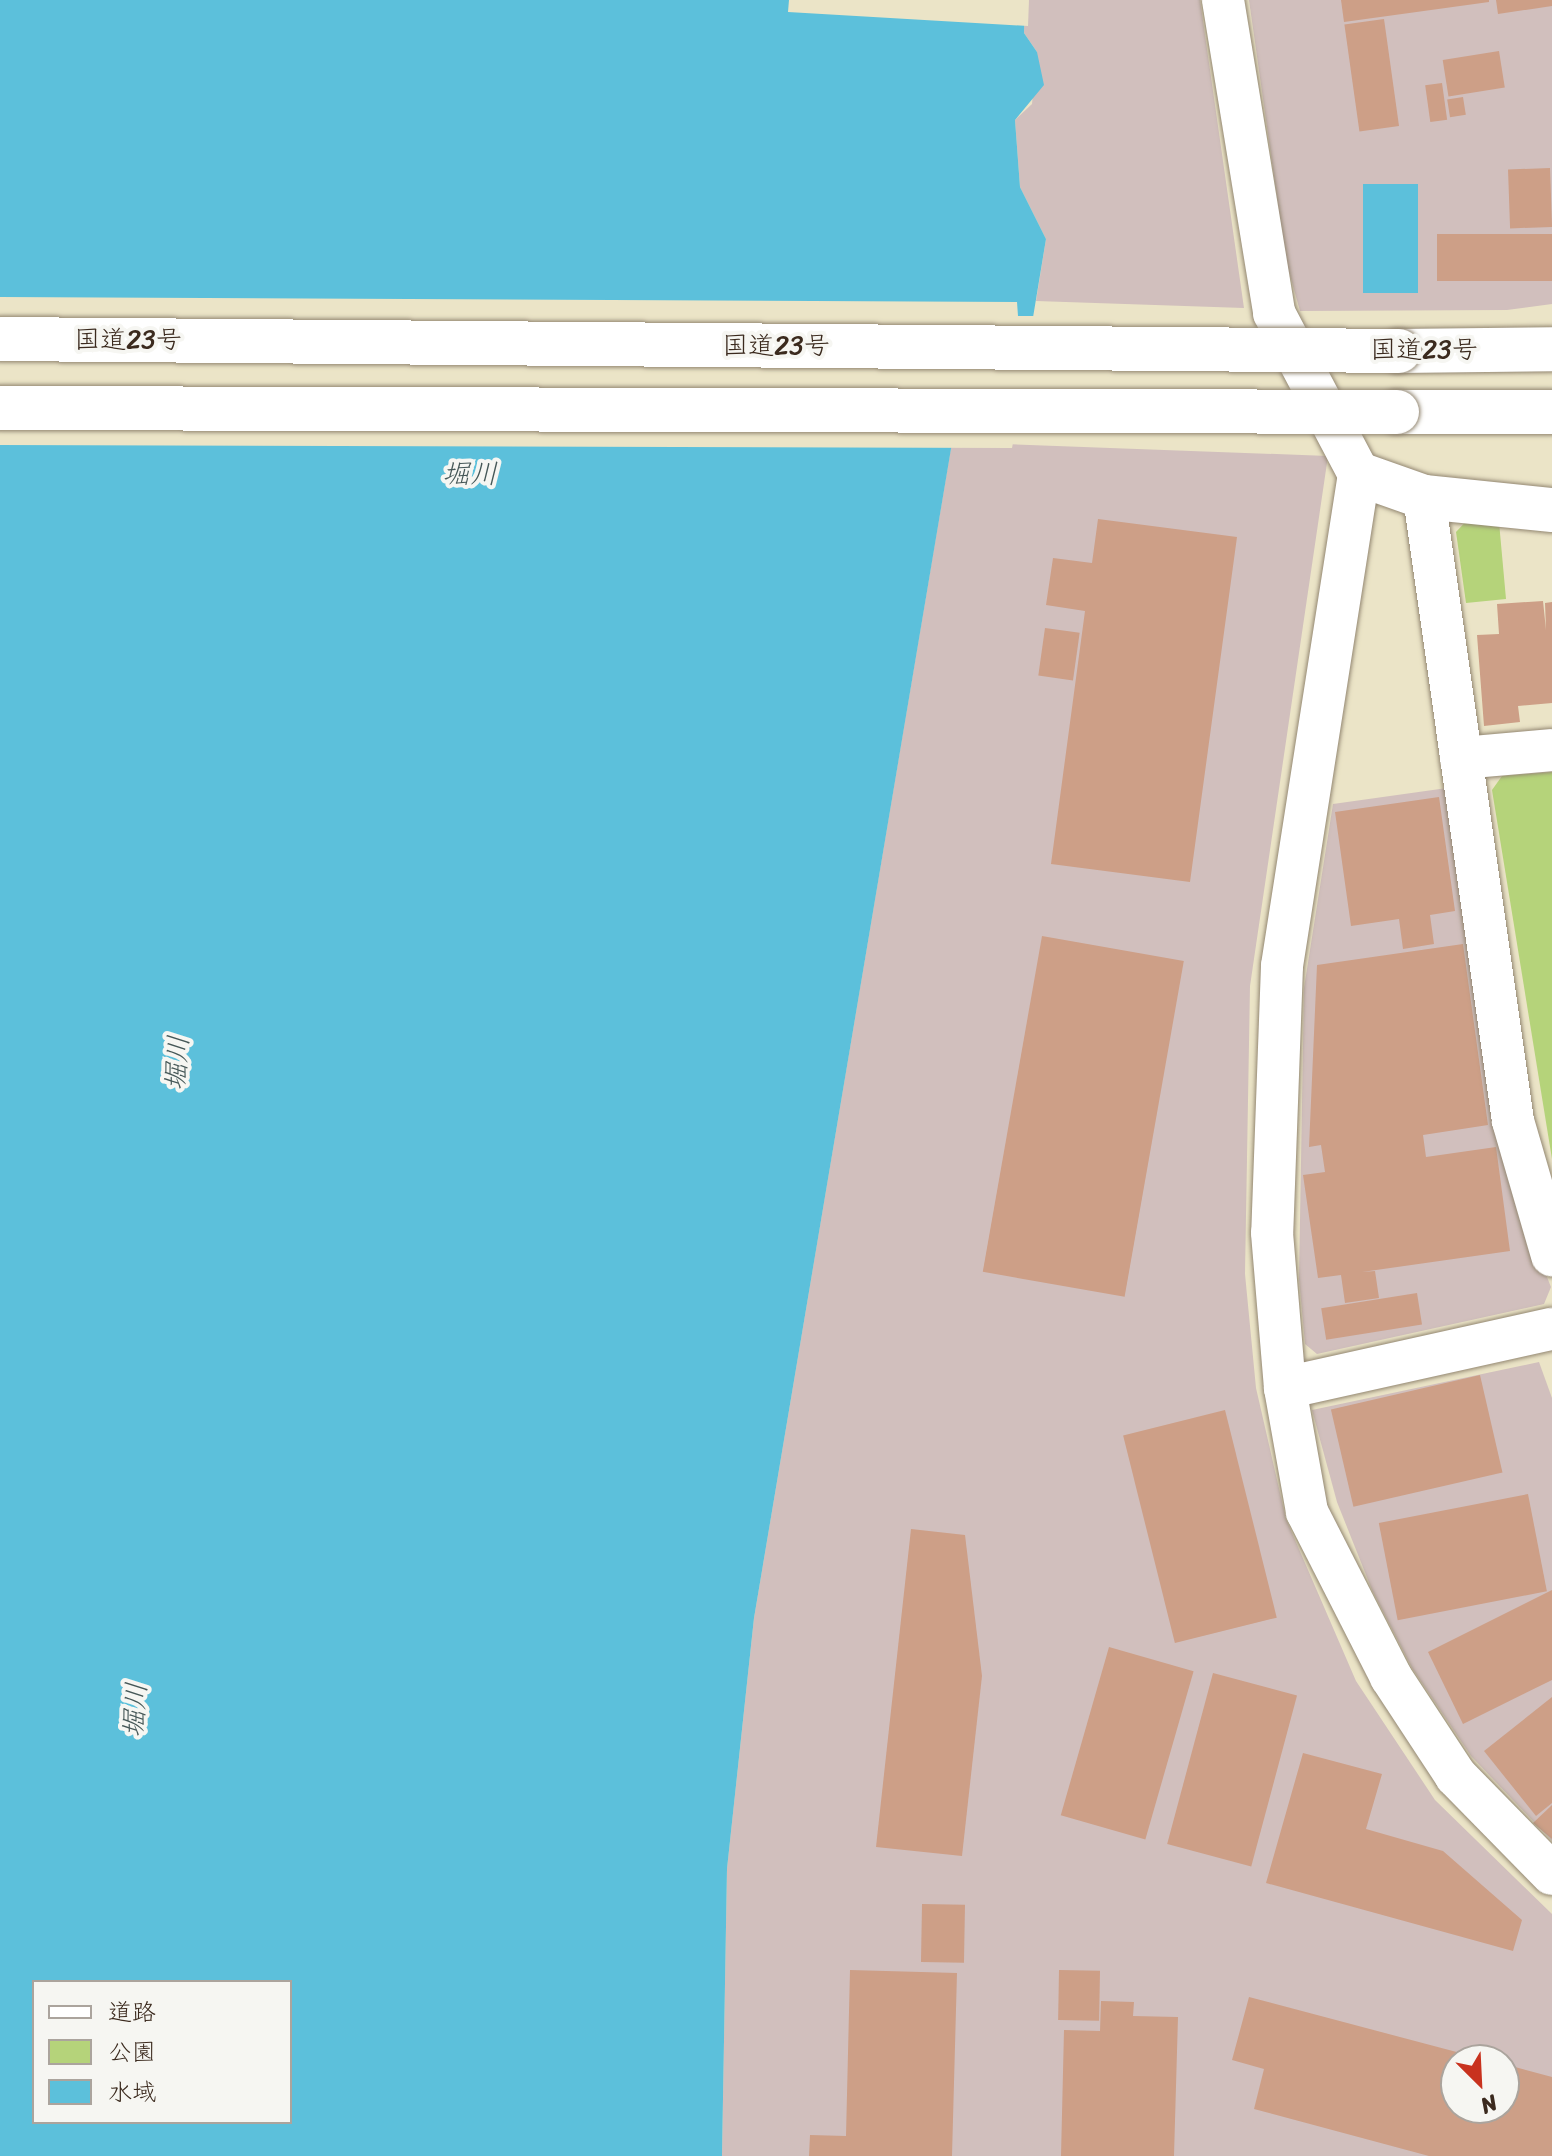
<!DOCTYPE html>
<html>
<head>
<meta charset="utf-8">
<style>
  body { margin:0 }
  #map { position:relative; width:1552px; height:2156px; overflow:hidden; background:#ebe4c7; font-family:Sriracha,"Klee One",sans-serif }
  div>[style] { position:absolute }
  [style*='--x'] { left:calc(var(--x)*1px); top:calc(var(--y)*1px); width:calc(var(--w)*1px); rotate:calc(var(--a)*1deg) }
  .industrial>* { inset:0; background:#d1bfbd }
  .green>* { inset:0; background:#b5d37a }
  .water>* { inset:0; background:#5cc0db; transform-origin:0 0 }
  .pier>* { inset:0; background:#ebe4c7 }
  .building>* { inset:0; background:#cd9f87; transform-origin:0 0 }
  .roads { filter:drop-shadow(0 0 2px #938772) drop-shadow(0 0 2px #938772) }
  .minor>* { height:42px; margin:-21px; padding:0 21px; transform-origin:21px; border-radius:21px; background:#fff }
  .tertiary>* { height:44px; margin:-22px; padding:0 22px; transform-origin:22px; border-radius:22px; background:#fff }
  .trunk>* { height:44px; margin:-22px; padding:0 22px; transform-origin:22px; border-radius:22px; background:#fff }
  .bridges { filter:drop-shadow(0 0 2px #938772) drop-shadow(0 0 2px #938772) }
  .trunk-bridge>* { height:44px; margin:-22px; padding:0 22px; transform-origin:22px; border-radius:22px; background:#fff }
  span { translate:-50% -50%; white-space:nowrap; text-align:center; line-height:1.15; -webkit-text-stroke:8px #f6f6f2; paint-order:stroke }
  .street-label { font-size:26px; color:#3b2a1e }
  .water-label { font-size:28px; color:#455757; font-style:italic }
  .legend { position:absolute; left:32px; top:1980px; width:260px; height:144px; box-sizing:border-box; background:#f6f6f2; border:2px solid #aba49d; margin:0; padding:10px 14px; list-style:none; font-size:24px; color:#3b2a1e }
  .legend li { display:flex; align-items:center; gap:16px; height:40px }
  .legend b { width:40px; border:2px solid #aba49d }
  .north { position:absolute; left:1440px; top:2044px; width:80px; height:80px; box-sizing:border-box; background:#f6f6f2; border:2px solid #aba49d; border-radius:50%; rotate:156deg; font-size:22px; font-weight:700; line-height:32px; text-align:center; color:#3b2a1e }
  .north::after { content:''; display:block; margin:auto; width:28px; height:36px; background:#c8321e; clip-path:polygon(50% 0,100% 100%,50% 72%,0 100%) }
</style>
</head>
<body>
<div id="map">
  <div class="industrial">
    <i style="clip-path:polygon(1025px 0,1200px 0,1244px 308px,1036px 301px,1046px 239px,1020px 187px,1015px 120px,1032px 104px,1037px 52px,1024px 33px)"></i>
    <i style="clip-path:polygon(1249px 0,1552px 0,1552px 304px,1507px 310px,1300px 311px,1286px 261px)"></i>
    <i style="clip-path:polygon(evenodd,952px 442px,1328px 456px,1250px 986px,1245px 1274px,1256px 1388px,1286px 1519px,1356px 1681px,1435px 1800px,1552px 1914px,1552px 2156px,722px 2156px,727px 1869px,754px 1618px,952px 442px,1456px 2060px,1504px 2060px,1504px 2108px,1456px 2108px,1456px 2060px)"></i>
    <i style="clip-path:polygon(1447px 788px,1528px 1230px,1551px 1287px,1544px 1304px,1317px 1354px,1305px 1344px,1299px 1279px,1304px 988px,1333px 804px)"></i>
    <i style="clip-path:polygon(1539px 1362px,1552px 1398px,1552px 1841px,1471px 1756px,1412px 1668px,1372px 1590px,1337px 1502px,1312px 1410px)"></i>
  </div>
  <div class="green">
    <i style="clip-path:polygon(1470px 517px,1499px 522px,1506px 599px,1466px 603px,1456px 532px)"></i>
    <i style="clip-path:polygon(1552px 772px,1552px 1159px,1492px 790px,1502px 776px)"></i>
  </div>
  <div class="water">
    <i style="clip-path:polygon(evenodd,0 0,1025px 0,1024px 33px,1037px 52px,1044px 85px,1015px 120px,1020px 187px,1046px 239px,1012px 444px,952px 443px,754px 1618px,727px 1869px,722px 2156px,0 2156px,0 0,34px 1982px,290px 1982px,290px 2122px,34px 2122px,34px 1982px)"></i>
    <i style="left:1363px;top:184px;width:55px;height:109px"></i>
  </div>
  <div class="pier">
    <i style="clip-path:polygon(789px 0,1029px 0,1028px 26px,788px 12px)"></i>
    <i style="clip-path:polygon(0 297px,1017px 302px,1018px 316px,1037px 316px,1012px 448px,0 445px)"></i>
  </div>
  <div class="building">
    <i style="clip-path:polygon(1341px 0,1489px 0,1489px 2px,1344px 22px)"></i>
    <i style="clip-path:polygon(1496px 0,1552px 0,1552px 6px,1498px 14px)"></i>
    <i style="left:1384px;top:19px;width:108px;height:40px;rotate:82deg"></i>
    <i style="left:1499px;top:51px;width:37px;height:57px;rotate:81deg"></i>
    <i style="left:1442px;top:83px;width:37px;height:17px;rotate:82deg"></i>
    <i style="left:1463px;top:97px;width:18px;height:16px;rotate:81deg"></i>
    <i style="left:1550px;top:168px;width:59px;height:42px;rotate:88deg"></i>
    <i style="left:1552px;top:234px;width:47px;height:115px;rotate:90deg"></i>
    <i style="clip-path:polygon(1098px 519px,1237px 537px,1190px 882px,1051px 864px,1085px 611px,1046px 605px,1053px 558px,1092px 563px)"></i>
    <i style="clip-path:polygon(1543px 601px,1546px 630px,1545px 603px,1552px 602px,1552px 703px,1518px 706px,1520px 722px,1484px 726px,1477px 635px,1499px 634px,1497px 604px)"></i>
    <i style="left:1045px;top:628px;width:35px;height:48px;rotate:8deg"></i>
    <i style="clip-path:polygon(1439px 797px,1455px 911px,1430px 915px,1434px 944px,1403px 949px,1399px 919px,1351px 926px,1335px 812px)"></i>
    <i style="left:1042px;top:936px;width:144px;height:341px;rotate:10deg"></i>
    <i style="clip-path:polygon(1463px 944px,1488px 1125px,1423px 1135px,1426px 1157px,1496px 1147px,1510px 1251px,1362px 1272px,1375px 1271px,1379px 1298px,1345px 1303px,1341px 1275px,1318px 1278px,1303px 1175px,1325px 1172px,1321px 1145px,1309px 1147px,1317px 965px)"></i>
    <i style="left:1417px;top:1293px;width:32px;height:97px;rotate:81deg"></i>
    <i style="left:1480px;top:1375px;width:100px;height:153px;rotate:77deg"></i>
    <i style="left:1225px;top:1410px;width:214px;height:105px;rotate:76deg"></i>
    <i style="left:1528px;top:1494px;width:99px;height:152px;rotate:79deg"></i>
    <i style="clip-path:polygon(911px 1529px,965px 1535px,982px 1676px,962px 1856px,876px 1847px)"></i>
    <i style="clip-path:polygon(1552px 1590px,1552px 1680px,1463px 1724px,1428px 1652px)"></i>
    <i style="left:1109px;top:1647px;width:88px;height:175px;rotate:16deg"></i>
    <i style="left:1213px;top:1673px;width:87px;height:177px;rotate:15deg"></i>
    <i style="clip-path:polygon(1552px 1697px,1552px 1803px,1536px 1816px,1484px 1751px)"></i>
    <i style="clip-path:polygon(1303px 1753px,1382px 1774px,1366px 1829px,1443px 1851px,1522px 1920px,1513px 1951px,1266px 1883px)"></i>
    <i style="clip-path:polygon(1552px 1805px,1552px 1839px,1533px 1823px)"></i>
    <i style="left:922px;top:1904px;width:43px;height:58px;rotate:1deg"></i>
    <i style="clip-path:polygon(850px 1970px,957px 1973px,952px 2156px,809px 2156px,810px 2135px,846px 2136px)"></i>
    <i style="left:1059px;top:1970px;width:41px;height:50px;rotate:1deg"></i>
    <i style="clip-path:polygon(1249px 1997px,1483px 2059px,1456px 2060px,1456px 2108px,1504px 2108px,1504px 2064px,1552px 2077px,1552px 2156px,1429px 2156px,1254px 2109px,1264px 2069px,1232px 2060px)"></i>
    <i style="clip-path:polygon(1101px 2001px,1134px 2002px,1133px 2016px,1178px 2017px,1174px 2156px,1061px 2156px,1064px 2030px,1100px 2031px)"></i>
  </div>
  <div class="roads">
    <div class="minor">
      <i style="--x:1223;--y:0;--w:317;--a:80.7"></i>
      <i style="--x:1274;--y:313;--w:182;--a:62.2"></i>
      <i style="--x:1359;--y:474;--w:498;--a:98.9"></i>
      <i style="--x:1282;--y:966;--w:267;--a:92.1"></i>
      <i style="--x:1272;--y:1233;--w:156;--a:85.2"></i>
      <i style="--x:1285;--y:1388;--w:126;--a:79.9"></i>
      <i style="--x:1307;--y:1512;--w:185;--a:63"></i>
      <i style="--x:1391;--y:1677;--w:118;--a:56.7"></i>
      <i style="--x:1456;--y:1776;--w:137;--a:45.6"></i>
      <i style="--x:1424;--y:497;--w:630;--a:81.88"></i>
      <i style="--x:1513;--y:1121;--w:140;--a:73.8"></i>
      <i style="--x:1461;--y:758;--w:91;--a:-5"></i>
      <i style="--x:1285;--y:1388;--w:273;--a:-12.5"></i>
    </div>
    <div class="tertiary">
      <i style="--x:1359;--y:474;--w:69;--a:19.5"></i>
      <i style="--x:1424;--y:497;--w:129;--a:5.8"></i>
    </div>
    <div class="trunk">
      <i style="--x:1399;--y:351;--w:153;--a:-0.7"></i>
      <i style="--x:1397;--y:412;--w:155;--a:0"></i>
    </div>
  </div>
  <div class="bridges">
    <div class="trunk-bridge">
      <i style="--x:0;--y:339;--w:1399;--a:0.49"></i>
      <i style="--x:0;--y:408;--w:1397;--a:0.16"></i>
    </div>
  </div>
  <div class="street-label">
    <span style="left:128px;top:340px">国道23号</span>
    <span style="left:776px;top:346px">国道23号</span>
    <span style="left:1424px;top:350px">国道23号</span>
  </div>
  <div class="water-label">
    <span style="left:470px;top:474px">堀川</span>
    <span style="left:177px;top:1063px;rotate:-86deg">堀川</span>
    <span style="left:135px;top:1710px;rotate:-86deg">堀川</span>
  </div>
  <ul class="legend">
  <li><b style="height:10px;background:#fff"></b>道路</li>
  <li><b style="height:22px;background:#b5d37a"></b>公園</li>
  <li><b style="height:22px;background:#5cc0db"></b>水域</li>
  </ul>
  <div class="north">N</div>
</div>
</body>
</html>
